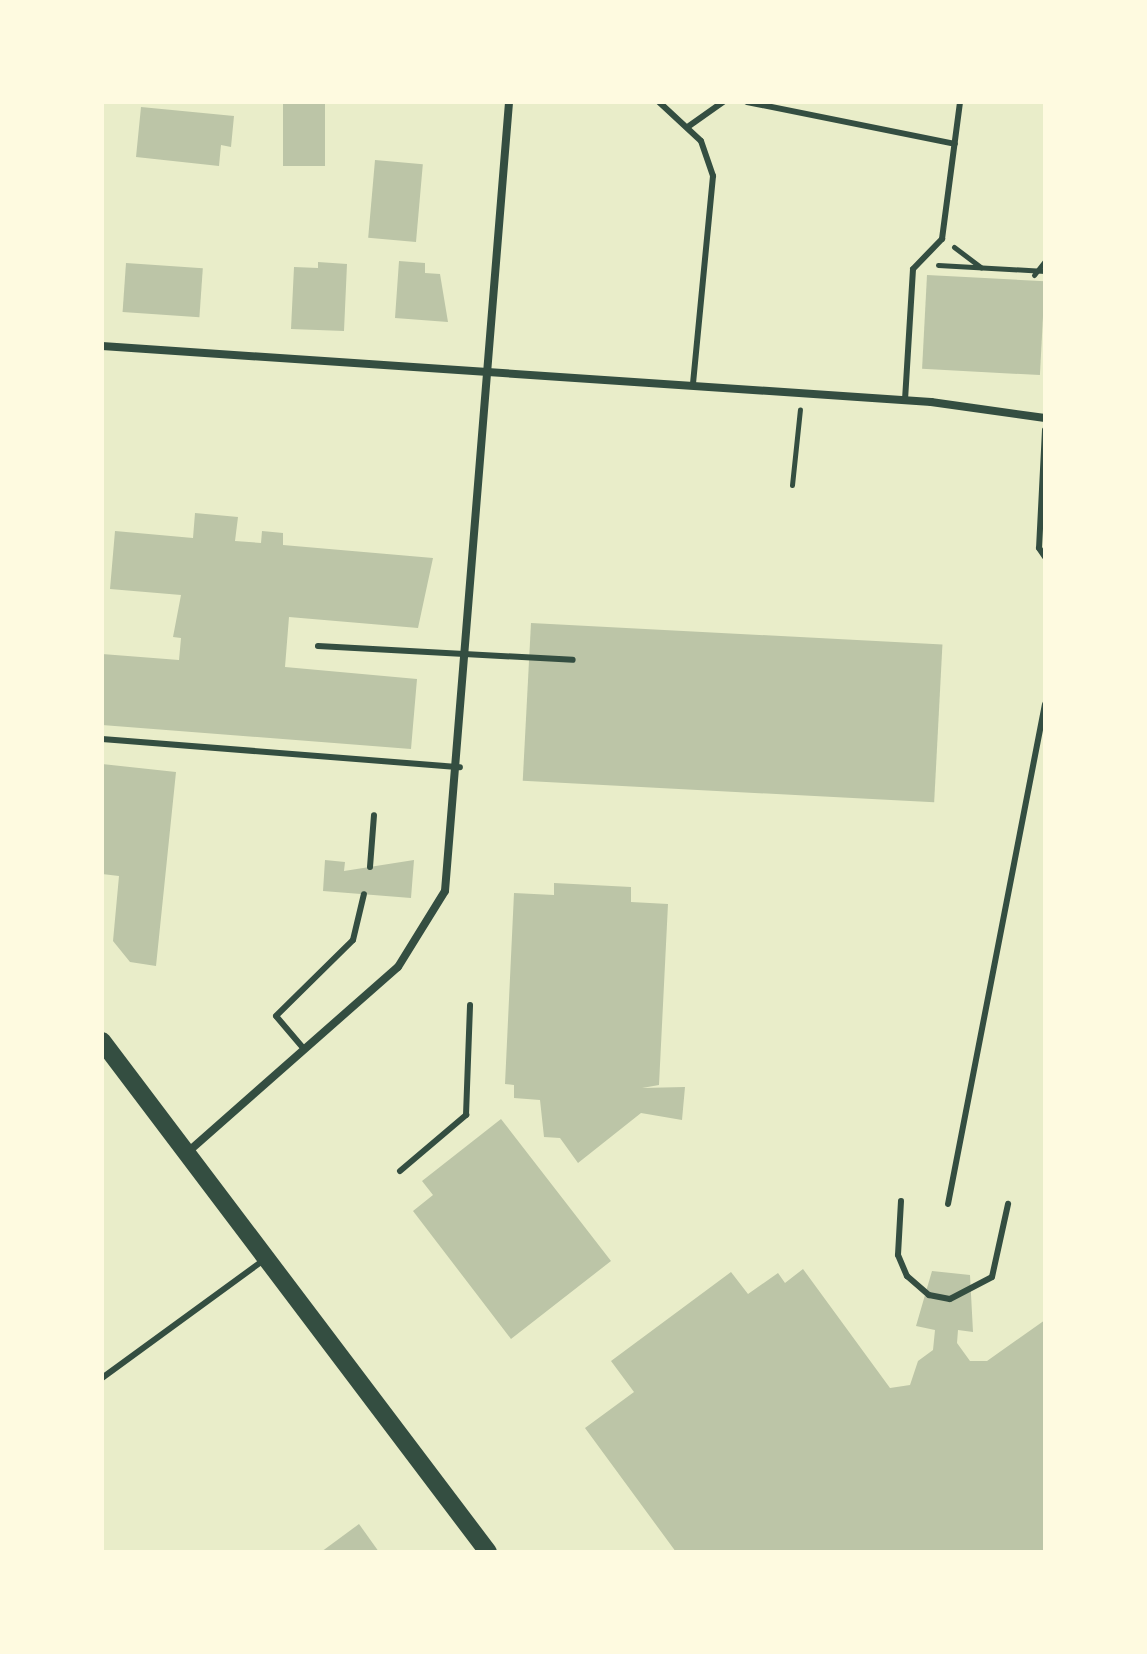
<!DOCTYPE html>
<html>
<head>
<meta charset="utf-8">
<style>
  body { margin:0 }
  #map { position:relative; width:1147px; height:1654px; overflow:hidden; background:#e9edc9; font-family:Inter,sans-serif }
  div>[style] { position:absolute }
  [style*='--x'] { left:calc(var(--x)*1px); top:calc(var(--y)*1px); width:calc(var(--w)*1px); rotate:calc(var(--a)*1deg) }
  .building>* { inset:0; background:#bcc5a7; transform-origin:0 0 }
  .path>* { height:5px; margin:-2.5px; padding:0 2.5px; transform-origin:2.5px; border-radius:2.5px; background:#344e41 }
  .service>* { height:6px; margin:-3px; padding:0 3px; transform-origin:3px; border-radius:3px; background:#344e41 }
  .minor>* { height:8px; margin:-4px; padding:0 4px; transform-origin:4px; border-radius:4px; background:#344e41 }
  .primary>* { height:18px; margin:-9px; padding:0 9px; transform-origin:9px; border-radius:9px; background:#344e41 }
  span { translate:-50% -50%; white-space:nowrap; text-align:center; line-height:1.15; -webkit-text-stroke:8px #fefae0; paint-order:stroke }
  .frame { position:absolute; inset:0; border:104px solid #fefae0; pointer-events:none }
</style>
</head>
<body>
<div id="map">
  <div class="building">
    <i style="left:283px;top:102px;width:42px;height:64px"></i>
    <i style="clip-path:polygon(141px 107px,234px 116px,231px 147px,221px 145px,219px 166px,136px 157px)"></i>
    <i style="left:375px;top:160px;width:48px;height:78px;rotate:5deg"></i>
    <i style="clip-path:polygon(399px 261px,425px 263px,425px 273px,440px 274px,448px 322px,395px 318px)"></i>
    <i style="clip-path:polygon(318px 262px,347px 264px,344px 331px,291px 329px,294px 267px,318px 268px)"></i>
    <i style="left:126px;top:263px;width:77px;height:49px;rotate:4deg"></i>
    <i style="left:927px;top:275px;width:118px;height:94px;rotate:3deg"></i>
    <i style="clip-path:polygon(195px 513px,238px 517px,235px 541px,261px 543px,262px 531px,283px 533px,283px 545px,433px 558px,418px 628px,289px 617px,285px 667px,417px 679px,411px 749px,102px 725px,102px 654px,179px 660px,181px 638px,173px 637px,181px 595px,110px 589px,115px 531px,193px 538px)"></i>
    <i style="left:531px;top:623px;width:412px;height:158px;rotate:3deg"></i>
    <i style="clip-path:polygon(102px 764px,176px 772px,156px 966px,130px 962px,113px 941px,119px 876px,102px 874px)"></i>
    <i style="clip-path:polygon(325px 860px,345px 862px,344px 871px,414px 860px,411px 898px,323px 891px)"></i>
    <i style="clip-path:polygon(554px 883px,631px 887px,631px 902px,668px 904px,659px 1085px,642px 1088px,685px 1087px,682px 1120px,641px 1113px,578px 1163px,560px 1138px,544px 1137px,540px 1100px,514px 1098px,514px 1085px,505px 1084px,514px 893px,554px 895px)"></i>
    <i style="clip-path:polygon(501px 1119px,611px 1261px,511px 1339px,413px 1211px,433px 1195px,422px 1181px)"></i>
    <i style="clip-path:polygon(803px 1269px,890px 1388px,910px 1385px,918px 1361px,933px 1350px,935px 1330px,916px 1326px,932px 1271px,970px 1275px,973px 1332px,958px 1330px,957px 1343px,970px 1361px,987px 1361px,1045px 1320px,1045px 1552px,676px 1552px,585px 1428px,634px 1392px,611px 1361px,731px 1272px,748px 1294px,778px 1273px,785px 1283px)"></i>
    <i style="clip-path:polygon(359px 1524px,379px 1552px,321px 1552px)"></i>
  </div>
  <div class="path">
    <i style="--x:954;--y:247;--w:34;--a:37"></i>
    <i style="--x:938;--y:265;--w:107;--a:3.2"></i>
    <i style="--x:1034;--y:275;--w:18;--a:-52"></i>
    <i style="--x:792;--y:485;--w:76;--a:-84"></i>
  </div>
  <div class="service">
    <i style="--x:659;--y:102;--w:57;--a:42.9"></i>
    <i style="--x:701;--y:141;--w:37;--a:71"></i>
    <i style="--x:713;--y:176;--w:210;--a:95.5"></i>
    <i style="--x:747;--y:102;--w:212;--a:11.4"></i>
    <i style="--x:689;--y:126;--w:42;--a:-35.2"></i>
    <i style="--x:905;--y:400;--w:131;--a:-86.5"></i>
    <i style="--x:913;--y:269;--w:42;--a:-46"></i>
    <i style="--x:942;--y:239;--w:138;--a:-82.5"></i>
    <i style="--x:1045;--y:430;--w:118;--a:92.9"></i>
    <i style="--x:1039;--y:548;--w:11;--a:56"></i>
    <i style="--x:318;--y:646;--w:255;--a:3.1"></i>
    <i style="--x:102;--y:739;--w:359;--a:4.5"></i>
    <i style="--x:370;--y:867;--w:52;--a:-85.6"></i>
    <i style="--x:304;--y:1049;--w:43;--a:-130.3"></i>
    <i style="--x:276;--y:1016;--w:108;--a:-44.6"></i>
    <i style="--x:353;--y:940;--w:47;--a:-76.6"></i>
    <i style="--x:400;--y:1171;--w:87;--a:-40.3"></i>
    <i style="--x:466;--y:1115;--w:110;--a:-87.9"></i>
    <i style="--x:901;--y:1201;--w:54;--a:93.2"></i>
    <i style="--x:898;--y:1255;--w:23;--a:67"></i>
    <i style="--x:907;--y:1276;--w:29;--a:41"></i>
    <i style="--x:929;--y:1295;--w:21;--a:11"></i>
    <i style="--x:950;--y:1299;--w:47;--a:-27.6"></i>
    <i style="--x:992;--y:1277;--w:75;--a:-77.6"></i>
    <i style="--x:948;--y:1204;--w:509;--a:-79.02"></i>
    <i style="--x:102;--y:1378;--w:200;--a:-36.1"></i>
  </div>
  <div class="minor">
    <i style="--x:102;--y:346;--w:831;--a:3.86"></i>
    <i style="--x:931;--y:402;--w:115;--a:8"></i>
    <i style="--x:189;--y:1151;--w:278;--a:-41.4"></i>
    <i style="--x:398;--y:967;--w:89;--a:-58.3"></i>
    <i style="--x:445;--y:891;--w:792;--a:-85.36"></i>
  </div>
  <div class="primary">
    <i style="--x:102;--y:1041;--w:640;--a:52.93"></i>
  </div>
  <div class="frame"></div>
</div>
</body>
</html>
